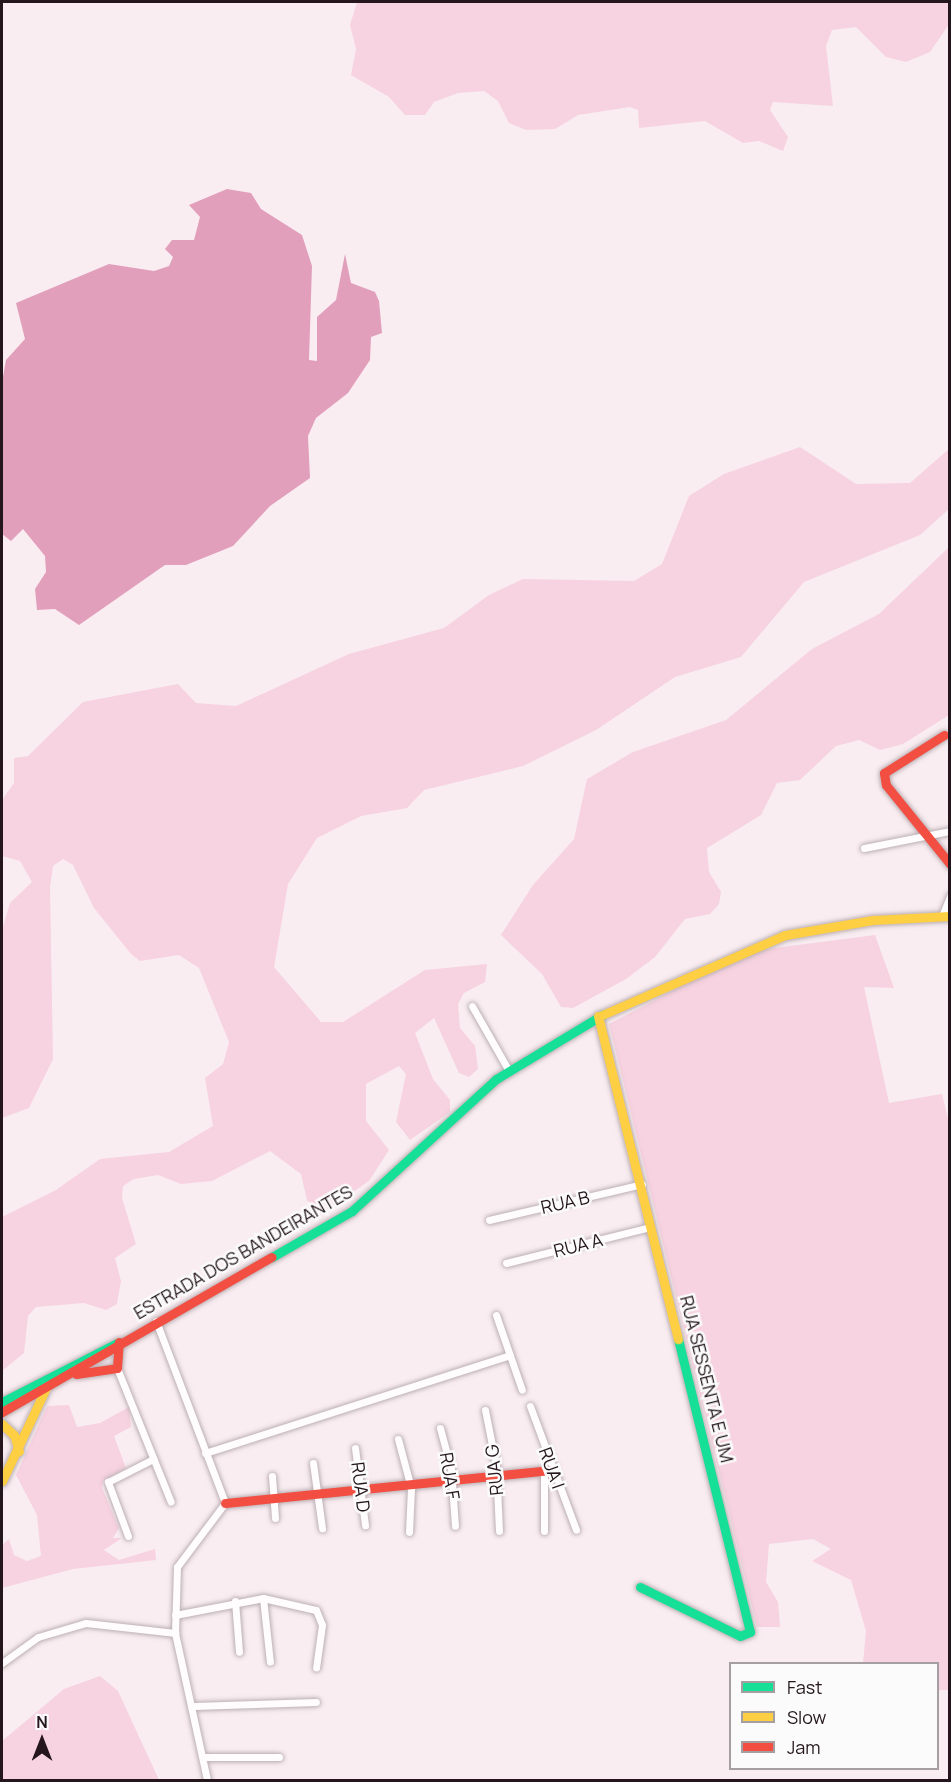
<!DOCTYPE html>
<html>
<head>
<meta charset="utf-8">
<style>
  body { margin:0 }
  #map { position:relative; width:951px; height:1782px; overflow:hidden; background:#f9edf1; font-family:Manrope,sans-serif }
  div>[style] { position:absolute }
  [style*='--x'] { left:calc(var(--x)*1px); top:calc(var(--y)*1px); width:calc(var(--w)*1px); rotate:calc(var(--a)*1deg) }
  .green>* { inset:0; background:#f7d2e0 }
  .water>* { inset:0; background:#e29fbc }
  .roads { filter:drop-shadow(0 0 2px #bcb0b4) drop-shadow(0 0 2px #bcb0b4) }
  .street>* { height:7px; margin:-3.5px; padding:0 3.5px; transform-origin:3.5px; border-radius:3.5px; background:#fefcfd }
  .fast>* { height:9px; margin:-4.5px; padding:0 4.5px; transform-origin:4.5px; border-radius:4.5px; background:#16e098 }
  .slow>* { height:9px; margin:-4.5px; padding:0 4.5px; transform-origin:4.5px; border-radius:4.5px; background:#ffcf43 }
  .jam>* { height:9px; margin:-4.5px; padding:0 4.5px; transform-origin:4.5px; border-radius:4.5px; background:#f24e42 }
  span { translate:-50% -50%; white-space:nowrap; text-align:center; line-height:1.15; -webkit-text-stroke:5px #fbfbfb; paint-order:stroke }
  .street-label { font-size:18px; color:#24161c }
  .frame { position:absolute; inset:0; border:3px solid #24161c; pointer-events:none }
  .legend { position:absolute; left:729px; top:1662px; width:210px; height:108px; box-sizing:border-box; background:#fbfbfb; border:2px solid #a59fa2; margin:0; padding:8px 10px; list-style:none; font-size:18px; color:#24161c }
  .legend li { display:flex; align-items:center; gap:12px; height:30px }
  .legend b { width:30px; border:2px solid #a59fa2 }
  .north { position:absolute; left:12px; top:1710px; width:60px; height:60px; -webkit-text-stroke:4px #fbfbfb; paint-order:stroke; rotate:0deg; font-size:16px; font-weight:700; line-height:24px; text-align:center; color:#24161c }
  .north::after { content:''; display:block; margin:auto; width:21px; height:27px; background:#24161c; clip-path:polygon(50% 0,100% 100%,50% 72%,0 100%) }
</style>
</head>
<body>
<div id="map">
  <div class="green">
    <i style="clip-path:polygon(357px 2px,949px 2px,950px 23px,930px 52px,906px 62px,886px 57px,856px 27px,832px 30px,826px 46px,833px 106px,773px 102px,770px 110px,788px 137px,783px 151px,759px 141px,743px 143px,705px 121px,639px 128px,638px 110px,630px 107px,578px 115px,555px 129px,526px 130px,509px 123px,498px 101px,484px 91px,458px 93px,434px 102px,425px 115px,405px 115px,389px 97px,351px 75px,356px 49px,350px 25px)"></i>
    <i style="clip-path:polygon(800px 447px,856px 484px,910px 483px,949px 449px,949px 509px,920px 535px,804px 582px,741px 657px,675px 677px,596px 730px,523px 766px,424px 790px,407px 808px,361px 816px,317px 838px,288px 884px,274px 967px,321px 1022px,343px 1022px,425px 970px,487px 964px,485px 982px,464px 993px,458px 1004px,460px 1028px,475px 1046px,478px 1069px,469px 1077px,459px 1073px,434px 1018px,415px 1033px,433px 1079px,450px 1100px,450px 1112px,410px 1140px,396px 1122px,406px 1074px,399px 1066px,366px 1084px,366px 1121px,389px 1150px,369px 1181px,319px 1215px,309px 1209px,301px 1174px,270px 1151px,212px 1181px,181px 1184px,158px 1175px,134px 1179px,123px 1186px,122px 1198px,136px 1244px,115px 1258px,121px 1281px,117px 1304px,106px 1310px,84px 1303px,36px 1307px,28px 1316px,24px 1353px,2px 1371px,2px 1217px,56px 1190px,100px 1159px,169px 1152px,213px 1126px,205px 1078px,223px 1064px,229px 1042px,199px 968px,179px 955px,140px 961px,131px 954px,94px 908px,73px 865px,63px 859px,53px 866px,50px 887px,53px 1059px,29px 1108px,2px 1118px,2px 930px,10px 903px,32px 882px,20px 861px,2px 856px,2px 800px,14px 783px,14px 758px,28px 756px,83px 702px,178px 684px,196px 703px,236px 706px,349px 654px,444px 628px,489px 595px,523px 579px,634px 581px,662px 564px,689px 496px,724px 474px)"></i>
    <i style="clip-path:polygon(949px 547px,949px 715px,903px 744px,880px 750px,859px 740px,836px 746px,800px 780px,777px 783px,761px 815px,707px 848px,709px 872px,721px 892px,719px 904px,710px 914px,685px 919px,655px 957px,626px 979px,573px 1008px,561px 1007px,542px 974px,501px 935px,533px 885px,574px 839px,587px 779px,633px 752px,726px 720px,812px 649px,879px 614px)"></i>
    <i style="clip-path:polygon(875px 935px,894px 988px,864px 987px,889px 1103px,942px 1094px,949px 1123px,949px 1690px,938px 1690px,938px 1664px,863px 1663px,866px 1631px,851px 1580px,812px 1561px,831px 1549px,813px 1539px,769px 1544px,766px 1582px,778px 1602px,780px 1627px,757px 1627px,609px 1024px,726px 963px,767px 949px)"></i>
    <i style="clip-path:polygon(69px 1405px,77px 1427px,100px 1423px,129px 1407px,131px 1427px,114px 1436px,126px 1468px,103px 1481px,102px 1488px,119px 1528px,113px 1538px,122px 1538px,104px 1550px,119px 1560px,155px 1549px,156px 1560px,73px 1569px,2px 1588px,2px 1545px,9px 1539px,14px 1555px,27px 1561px,41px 1556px,37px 1515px,16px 1475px,47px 1406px)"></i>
    <i style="clip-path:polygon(100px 1676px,118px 1691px,159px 1780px,2px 1780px,2px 1741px,64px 1689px)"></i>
  </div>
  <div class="water">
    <i style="clip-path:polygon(227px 189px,251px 193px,261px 209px,302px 235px,312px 266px,309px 360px,317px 361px,317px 317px,336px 300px,345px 254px,351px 283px,375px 292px,379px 301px,382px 333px,371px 337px,370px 360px,348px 393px,316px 418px,308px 436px,310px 478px,270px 506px,233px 546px,186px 565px,165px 565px,79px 625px,55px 609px,37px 610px,35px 589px,46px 572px,45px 556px,23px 529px,11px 541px,2px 534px,2px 382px,6px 360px,25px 339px,16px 303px,109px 264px,154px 271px,169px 266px,173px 257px,165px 249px,172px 240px,194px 240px,200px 217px,189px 205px)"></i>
  </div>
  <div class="roads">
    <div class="street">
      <i style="--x:864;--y:848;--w:88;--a:-11.2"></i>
      <i style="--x:942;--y:916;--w:22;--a:-68"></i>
      <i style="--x:472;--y:1006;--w:73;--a:60.3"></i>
      <i style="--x:489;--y:1220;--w:157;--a:-13.2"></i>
      <i style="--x:506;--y:1263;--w:148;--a:-14"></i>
      <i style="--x:496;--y:1315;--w:79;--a:70.9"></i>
      <i style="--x:156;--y:1321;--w:195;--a:69.2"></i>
      <i style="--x:225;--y:1503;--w:80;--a:126.9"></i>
      <i style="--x:177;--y:1567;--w:66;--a:91.7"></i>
      <i style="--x:175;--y:1633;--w:150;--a:77.7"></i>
      <i style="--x:117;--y:1368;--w:144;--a:68.1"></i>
      <i style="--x:530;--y:1406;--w:132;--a:69.6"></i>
      <i style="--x:485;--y:1410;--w:56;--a:78.7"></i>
      <i style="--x:496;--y:1465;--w:66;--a:87.4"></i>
      <i style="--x:440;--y:1428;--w:42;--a:75"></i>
      <i style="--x:451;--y:1469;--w:57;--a:86"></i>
      <i style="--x:398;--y:1439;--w:51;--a:75.1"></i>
      <i style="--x:411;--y:1488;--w:44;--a:92.6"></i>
      <i style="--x:355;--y:1448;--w:78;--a:82.6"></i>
      <i style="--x:205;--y:1453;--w:320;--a:-17.8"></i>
      <i style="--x:313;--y:1463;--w:66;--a:82.1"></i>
      <i style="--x:544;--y:1472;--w:59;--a:90"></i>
      <i style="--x:272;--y:1476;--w:42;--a:85.9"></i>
      <i style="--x:128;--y:1536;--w:58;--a:-110.3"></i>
      <i style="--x:108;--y:1482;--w:51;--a:-27.1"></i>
      <i style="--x:263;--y:1598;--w:64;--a:83.8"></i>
      <i style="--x:235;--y:1601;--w:51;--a:85.5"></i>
      <i style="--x:175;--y:1615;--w:90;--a:-10.9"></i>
      <i style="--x:263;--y:1598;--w:54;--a:12.8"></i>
      <i style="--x:316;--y:1610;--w:16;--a:68"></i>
      <i style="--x:322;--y:1625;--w:43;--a:97.9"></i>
      <i style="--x:2;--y:1663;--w:44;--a:-35.8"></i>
      <i style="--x:38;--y:1637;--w:50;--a:-16.3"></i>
      <i style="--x:86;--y:1623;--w:90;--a:6.4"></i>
      <i style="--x:194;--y:1706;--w:122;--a:-1.9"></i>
      <i style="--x:205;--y:1757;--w:74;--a:0"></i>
    </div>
    <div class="fast">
      <i style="--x:272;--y:1257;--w:92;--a:-29.9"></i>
      <i style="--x:352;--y:1211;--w:195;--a:-42.5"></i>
      <i style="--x:496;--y:1079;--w:124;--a:-31.1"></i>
      <i style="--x:2;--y:1402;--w:131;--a:-27.1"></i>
      <i style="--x:640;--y:1587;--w:111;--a:26.1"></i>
      <i style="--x:740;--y:1636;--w:11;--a:-22"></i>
      <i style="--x:750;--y:1632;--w:302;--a:-103.8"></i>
    </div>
    <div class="slow">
      <i style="--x:602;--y:1015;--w:200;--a:-23.6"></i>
      <i style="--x:785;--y:935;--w:89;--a:-9.7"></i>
      <i style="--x:873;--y:920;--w:77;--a:-3"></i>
      <i style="--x:598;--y:1016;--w:333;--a:76.1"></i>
      <i style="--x:2;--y:1424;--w:16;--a:43"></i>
      <i style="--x:14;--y:1435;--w:17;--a:73"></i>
      <i style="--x:2;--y:1481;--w:103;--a:-64.7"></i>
    </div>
    <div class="jam">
      <i style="--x:944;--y:735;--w:71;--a:147.7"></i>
      <i style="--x:884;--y:773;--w:12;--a:81"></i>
      <i style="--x:886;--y:785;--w:102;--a:51"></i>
      <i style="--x:76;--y:1374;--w:41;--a:-8.3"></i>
      <i style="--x:117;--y:1368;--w:26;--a:-86"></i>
      <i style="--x:2;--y:1412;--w:311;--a:-29.9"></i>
      <i style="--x:225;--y:1503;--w:328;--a:-5.8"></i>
    </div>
  </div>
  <div class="street-label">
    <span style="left:565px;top:1202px;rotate:-13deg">RUA B</span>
    <span style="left:578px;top:1245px;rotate:-14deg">RUA A</span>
    <span style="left:243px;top:1252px;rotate:-30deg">ESTRADA DOS BANDEIRANTES</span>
    <span style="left:707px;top:1379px;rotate:76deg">RUA SESSENTA E UM</span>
    <span style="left:552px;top:1468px;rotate:70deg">RUA I</span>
    <span style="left:494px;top:1470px;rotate:-96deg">RUA G</span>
    <span style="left:450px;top:1476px;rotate:81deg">RUA F</span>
    <span style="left:361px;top:1487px;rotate:83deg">RUA D</span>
  </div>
  <div class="frame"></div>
  <ul class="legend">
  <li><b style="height:8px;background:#16e098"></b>Fast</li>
  <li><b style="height:8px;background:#ffcf43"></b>Slow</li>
  <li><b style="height:8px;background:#f24e42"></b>Jam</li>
  </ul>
  <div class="north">N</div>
</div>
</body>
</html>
